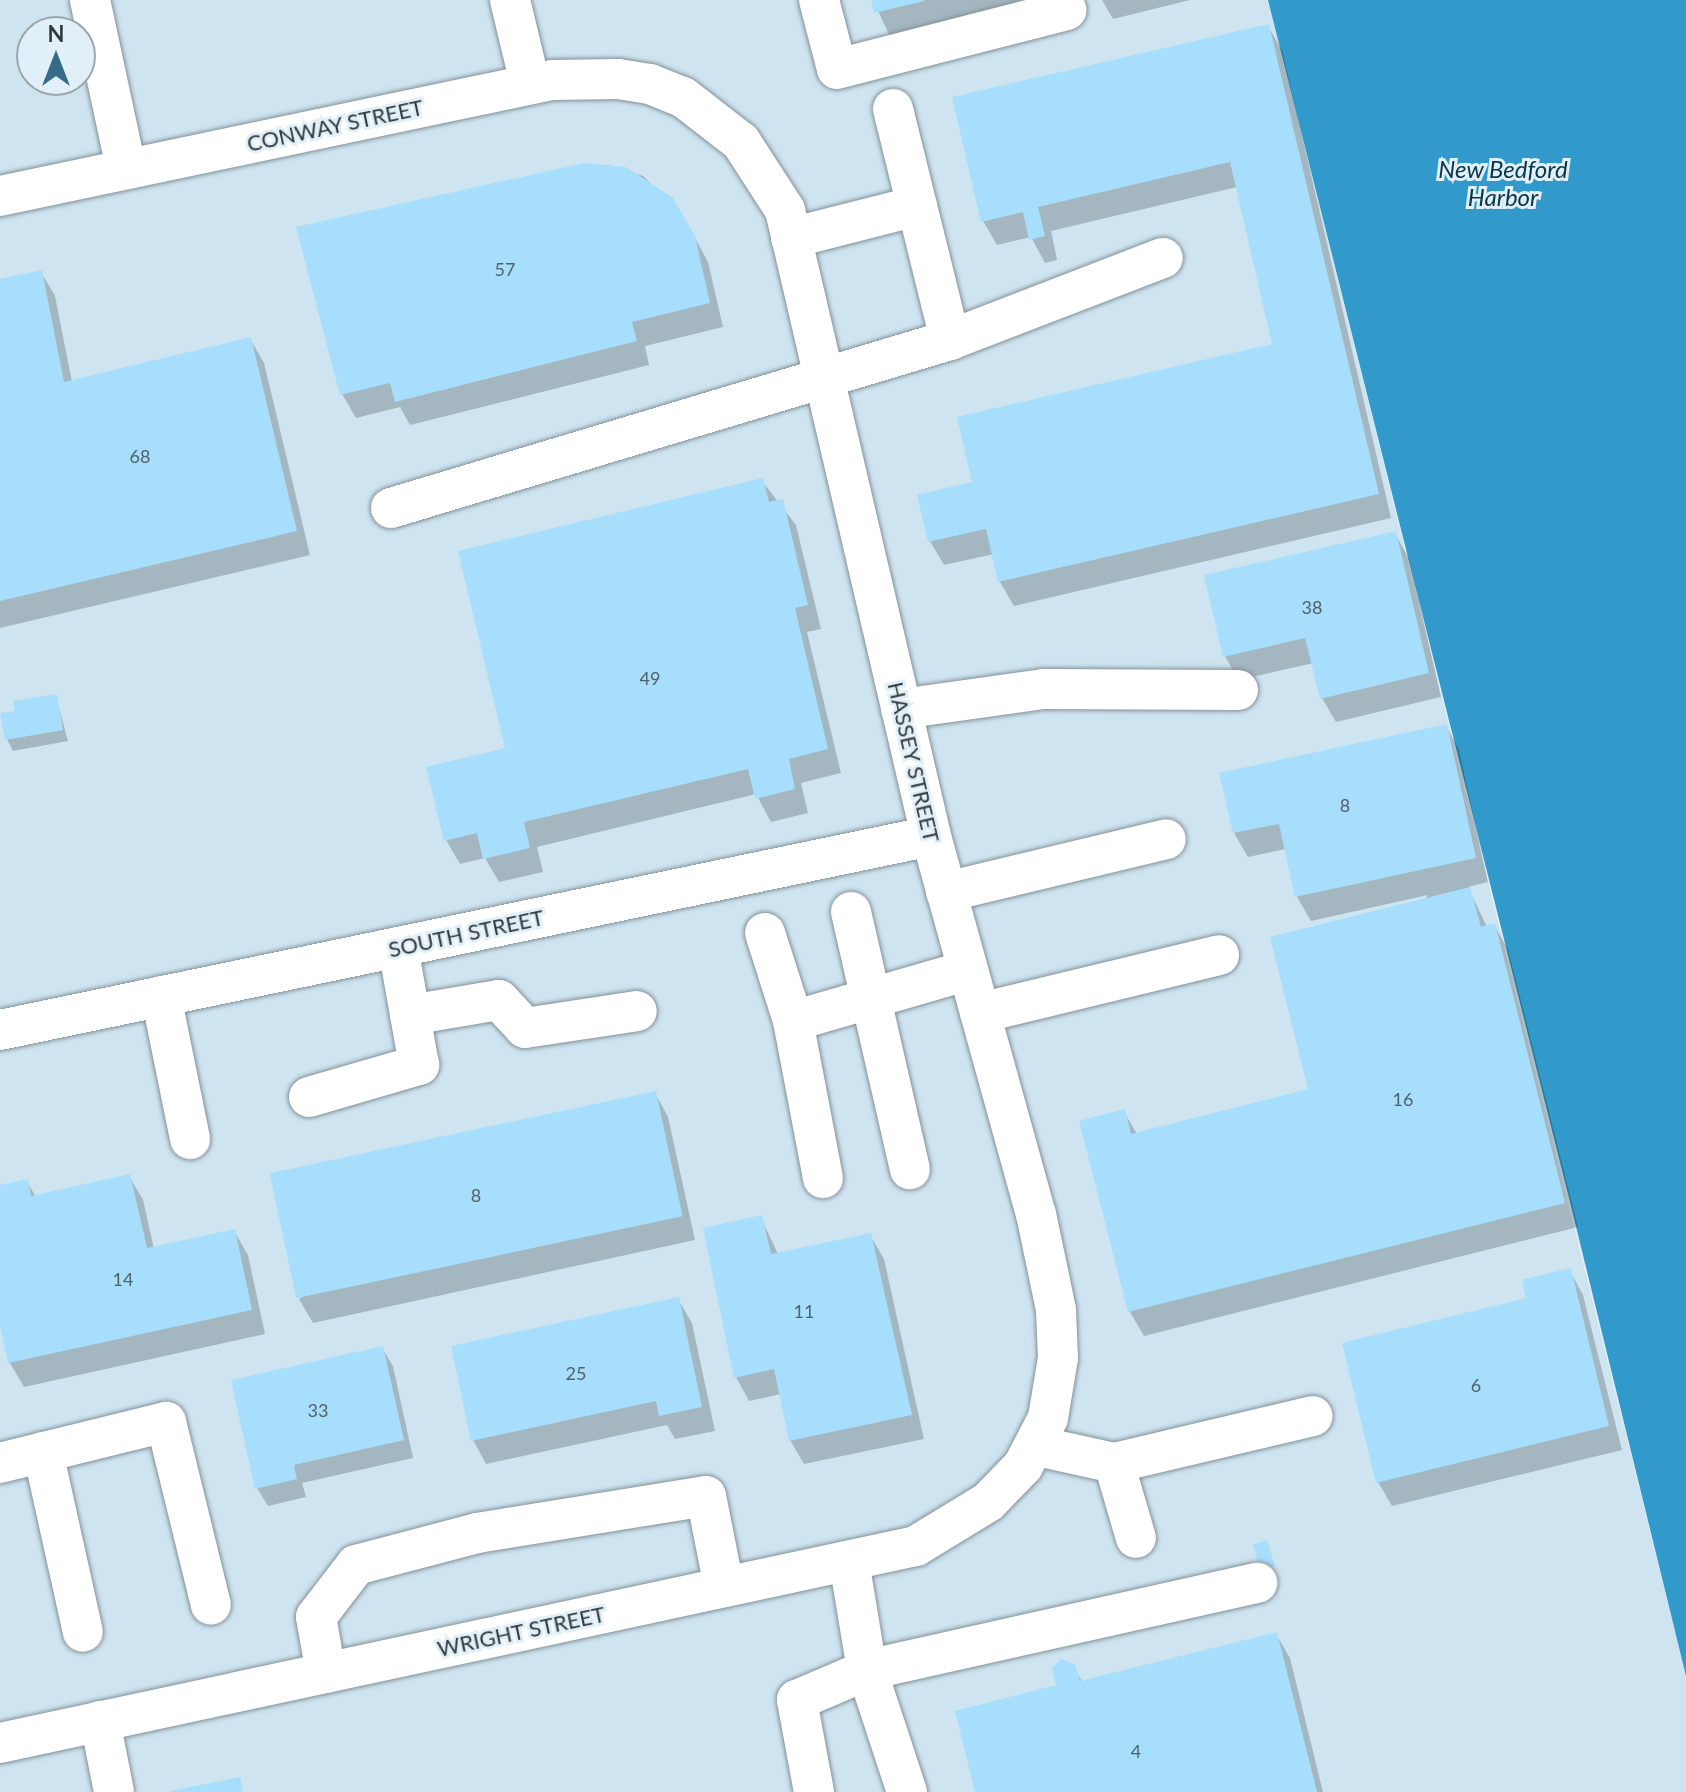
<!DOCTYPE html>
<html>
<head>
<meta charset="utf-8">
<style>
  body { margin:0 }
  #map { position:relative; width:1686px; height:1792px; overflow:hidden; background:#e1f0f8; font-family:Lato,sans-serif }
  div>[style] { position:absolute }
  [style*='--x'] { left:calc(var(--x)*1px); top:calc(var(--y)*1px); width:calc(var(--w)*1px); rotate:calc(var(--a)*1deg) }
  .built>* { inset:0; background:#cee4f0 }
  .water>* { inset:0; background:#319aca }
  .shadow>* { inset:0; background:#0003 }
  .building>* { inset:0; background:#a7defc; transform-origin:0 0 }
  .roads { filter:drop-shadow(0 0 2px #849199) drop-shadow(0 0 2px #849199) }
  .minor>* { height:40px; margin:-20px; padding:0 20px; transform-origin:20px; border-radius:20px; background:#fff }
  span { translate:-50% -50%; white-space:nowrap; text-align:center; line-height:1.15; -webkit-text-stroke:6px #e1f0f8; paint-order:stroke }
  .number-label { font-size:18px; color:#50626c }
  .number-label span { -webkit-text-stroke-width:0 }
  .street-label { font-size:22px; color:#33393c }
  .water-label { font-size:24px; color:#09374b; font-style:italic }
  .north { position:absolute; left:16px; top:16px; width:80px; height:80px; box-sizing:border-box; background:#e1f0f8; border:2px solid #9ba7ad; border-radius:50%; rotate:0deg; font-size:22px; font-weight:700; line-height:32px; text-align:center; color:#33393c }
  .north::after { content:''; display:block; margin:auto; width:28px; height:36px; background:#356b86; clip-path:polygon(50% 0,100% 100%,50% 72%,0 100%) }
</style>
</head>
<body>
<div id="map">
  <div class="built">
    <i style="clip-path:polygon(evenodd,0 0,1268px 0,1686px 1676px,1686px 1792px,0 1792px,0 0,32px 32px,80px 32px,80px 80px,32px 80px,32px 32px)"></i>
  </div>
  <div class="water">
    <i style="clip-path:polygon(1268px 0,1686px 0,1686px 1676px,1570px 1202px)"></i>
  </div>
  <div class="shadow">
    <i style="clip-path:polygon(873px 0,1040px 0,890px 37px)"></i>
    <i style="clip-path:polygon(1102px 0,1190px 0,1113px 19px)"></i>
    <i style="clip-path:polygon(1268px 26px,1282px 50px,1391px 518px,1014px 606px,1000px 582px,994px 554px,944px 565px,930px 541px,1274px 345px,1237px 187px,1051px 231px,1057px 260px,1045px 263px,1031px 237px,997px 245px,983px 221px)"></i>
    <i style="clip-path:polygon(608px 165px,643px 176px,682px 214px,708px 262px,723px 327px,645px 346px,649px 365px,410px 425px,400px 407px,356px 418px,342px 394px)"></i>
    <i style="clip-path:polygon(41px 272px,55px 296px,72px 382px,250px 339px,264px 363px,310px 555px,0 628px,0 281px)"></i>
    <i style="clip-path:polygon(762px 481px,796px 525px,821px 629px,807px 632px,841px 773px,801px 783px,808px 813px,771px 822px,756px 794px,537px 847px,543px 872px,499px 882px,485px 858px,460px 864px,446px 840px,508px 750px)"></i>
    <i style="clip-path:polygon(1395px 534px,1409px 558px,1441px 697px,1336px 722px,1322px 698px,1314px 663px,1238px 680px,1225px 656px)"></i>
    <i style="clip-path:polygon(56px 697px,68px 741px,13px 751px,7px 739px,17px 713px)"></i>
    <i style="clip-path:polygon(1446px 726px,1459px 750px,1488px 882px,1468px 887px,1487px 927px,1494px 925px,1508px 949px,1578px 1227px,1144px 1336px,1130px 1312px,1082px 1122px,1124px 1112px,1137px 1134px,1311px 1090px,1428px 895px,1311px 921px,1297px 897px,1286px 849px,1248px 857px,1234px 833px)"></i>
    <i style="clip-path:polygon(655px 1093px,668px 1117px,695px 1240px,313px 1323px,299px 1299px)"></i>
    <i style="clip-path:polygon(129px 1176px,143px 1200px,154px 1249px,234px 1231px,248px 1255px,265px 1334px,24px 1387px,10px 1363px,0 1317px,0 1187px,27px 1182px,36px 1197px)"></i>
    <i style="clip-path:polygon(761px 1218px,778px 1254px,870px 1235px,884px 1259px,924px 1439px,804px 1464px,790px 1440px,781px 1394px,749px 1401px,736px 1377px)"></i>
    <i style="clip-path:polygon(1570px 1271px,1583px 1295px,1622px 1450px,1392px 1506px,1378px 1482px,1528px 1300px)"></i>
    <i style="clip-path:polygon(678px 1299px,692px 1323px,715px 1431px,675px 1439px,667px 1425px,486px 1464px,473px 1440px)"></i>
    <i style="clip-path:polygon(382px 1348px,393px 1366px,413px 1458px,302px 1483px,306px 1497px,268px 1506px,257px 1488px)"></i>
    <i style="clip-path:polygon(1276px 1634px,1290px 1658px,1323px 1792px,977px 1792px,1073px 1666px,1083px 1683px)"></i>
  </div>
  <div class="building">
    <i style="clip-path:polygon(871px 0,924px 0,924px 1px,874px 13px)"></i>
    <i style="clip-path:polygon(1269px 24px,1379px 494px,998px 582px,986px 529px,928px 542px,917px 495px,972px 482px,957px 417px,1272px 344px,1230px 162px,1038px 207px,1045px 236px,1029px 240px,1023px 212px,981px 222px,952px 97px)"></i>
    <i style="clip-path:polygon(585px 163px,626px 167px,673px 198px,695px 236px,710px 303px,632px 322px,637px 341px,395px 402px,390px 383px,340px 395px,296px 227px)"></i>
    <i style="clip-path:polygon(42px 270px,64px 382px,251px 337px,297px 531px,0 601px,0 279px)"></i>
    <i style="clip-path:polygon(763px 478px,769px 502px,783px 499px,808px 605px,795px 608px,828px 749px,789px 759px,795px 789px,755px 799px,748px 769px,524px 822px,530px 848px,483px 859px,477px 833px,444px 841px,426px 767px,505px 748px,458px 551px)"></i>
    <i style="clip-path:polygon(1396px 531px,1429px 673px,1320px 699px,1305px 638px,1223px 657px,1204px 575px)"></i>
    <i style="clip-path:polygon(57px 694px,63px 730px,5px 740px,0 713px,15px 711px,13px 701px)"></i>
    <i style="clip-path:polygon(1447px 724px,1476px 858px,1295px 897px,1279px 824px,1233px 833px,1219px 773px)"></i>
    <i style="clip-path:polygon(1470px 887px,1481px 927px,1495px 923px,1565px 1203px,1128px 1312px,1079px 1121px,1125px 1109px,1131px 1134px,1308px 1089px,1270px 937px)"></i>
    <i style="left:656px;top:1091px;width:128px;height:395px;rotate:78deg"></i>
    <i style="clip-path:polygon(130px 1174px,147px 1248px,235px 1229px,252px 1310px,8px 1363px,0 1326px,0 1185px,28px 1179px,31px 1196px)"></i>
    <i style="clip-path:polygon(762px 1215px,771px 1254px,871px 1233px,912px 1415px,789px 1441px,774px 1369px,734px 1378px,703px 1228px)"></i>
    <i style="clip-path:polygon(1571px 1268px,1609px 1426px,1376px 1483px,1342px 1343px,1526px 1298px,1522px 1280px)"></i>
    <i style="clip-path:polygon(679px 1297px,702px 1407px,659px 1416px,656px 1401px,471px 1441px,451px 1346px)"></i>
    <i style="clip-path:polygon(383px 1346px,404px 1440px,294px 1465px,297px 1479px,255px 1489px,231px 1380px)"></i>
    <i style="left:1267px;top:1540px;width:28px;height:15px;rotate:73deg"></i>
    <i style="clip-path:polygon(1277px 1632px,1317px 1792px,975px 1792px,955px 1711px,1056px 1685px,1052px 1668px,1061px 1659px,1075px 1664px,1080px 1681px)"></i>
    <i style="clip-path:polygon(240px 1777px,243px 1792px,171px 1792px,171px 1791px)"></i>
  </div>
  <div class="roads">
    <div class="minor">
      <i style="--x:90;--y:0;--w:172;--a:77.9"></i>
      <i style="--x:510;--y:0;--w:85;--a:76.5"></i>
      <i style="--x:819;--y:0;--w:71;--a:75.4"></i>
      <i style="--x:837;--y:69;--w:237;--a:-14.4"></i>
      <i style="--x:893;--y:109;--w:238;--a:76.1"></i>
      <i style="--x:0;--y:196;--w:564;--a:-11.87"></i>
      <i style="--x:552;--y:80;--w:66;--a:-0.9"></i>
      <i style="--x:618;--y:79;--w:32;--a:9"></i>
      <i style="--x:650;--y:84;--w:35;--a:22"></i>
      <i style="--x:683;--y:97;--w:73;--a:37.8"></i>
      <i style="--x:741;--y:142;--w:81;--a:57.1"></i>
      <i style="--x:785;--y:210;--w:643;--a:76.87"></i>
      <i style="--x:931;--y:836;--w:392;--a:74.5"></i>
      <i style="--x:1036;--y:1214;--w:98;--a:78.2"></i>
      <i style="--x:1056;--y:1310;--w:48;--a:87.6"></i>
      <i style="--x:1058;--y:1358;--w:61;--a:99.5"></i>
      <i style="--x:1048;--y:1418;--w:54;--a:117.5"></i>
      <i style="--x:1023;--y:1466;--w:50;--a:134.2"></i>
      <i style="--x:988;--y:1502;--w:84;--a:148.6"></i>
      <i style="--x:916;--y:1546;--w:937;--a:167.86"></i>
      <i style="--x:791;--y:238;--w:130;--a:-14.3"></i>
      <i style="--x:391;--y:508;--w:584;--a:-16.73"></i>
      <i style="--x:950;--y:340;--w:228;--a:-21.1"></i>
      <i style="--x:901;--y:709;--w:144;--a:-8"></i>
      <i style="--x:1044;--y:689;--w:194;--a:0.3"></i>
      <i style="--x:946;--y:892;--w:226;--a:-13.5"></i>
      <i style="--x:851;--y:912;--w:264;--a:77.1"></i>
      <i style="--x:765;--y:933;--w:92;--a:72.3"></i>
      <i style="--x:793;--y:1021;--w:182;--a:-16.2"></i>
      <i style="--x:161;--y:996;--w:146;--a:78.5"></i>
      <i style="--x:980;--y:1013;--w:246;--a:-13.6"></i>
      <i style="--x:410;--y:1015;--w:90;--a:-9.6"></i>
      <i style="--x:499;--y:1000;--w:38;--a:47"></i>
      <i style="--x:525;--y:1028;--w:113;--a:-8.6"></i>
      <i style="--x:793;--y:1021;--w:160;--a:79.2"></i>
      <i style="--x:0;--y:1030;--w:951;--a:-11.77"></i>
      <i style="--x:309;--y:1097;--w:115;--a:-16.2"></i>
      <i style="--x:419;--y:1065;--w:120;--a:-100.1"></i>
      <i style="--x:1037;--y:1446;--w:79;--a:12.4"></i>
      <i style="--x:1114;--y:1463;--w:78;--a:73.7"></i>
      <i style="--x:43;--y:1452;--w:184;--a:77.5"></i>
      <i style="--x:0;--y:1463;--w:171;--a:-13.9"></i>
      <i style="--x:166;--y:1422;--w:188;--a:76.2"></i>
      <i style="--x:1114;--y:1463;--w:204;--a:-13.3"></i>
      <i style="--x:326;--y:1673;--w:57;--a:-100.1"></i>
      <i style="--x:316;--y:1617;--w:66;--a:-52.4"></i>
      <i style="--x:356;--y:1565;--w:125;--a:-14.8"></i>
      <i style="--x:477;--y:1533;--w:232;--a:-9.2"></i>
      <i style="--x:706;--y:1496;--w:93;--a:78.8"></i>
      <i style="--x:100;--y:1721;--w:72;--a:78.8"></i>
      <i style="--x:814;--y:1792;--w:94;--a:-100.5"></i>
      <i style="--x:797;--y:1700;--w:76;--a:-23.2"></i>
      <i style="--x:867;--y:1670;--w:110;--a:-99.4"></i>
      <i style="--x:907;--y:1792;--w:128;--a:-108.2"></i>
      <i style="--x:867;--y:1670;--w:400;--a:-12.6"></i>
    </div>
  </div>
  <div class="number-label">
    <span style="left:505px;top:269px">57</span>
    <span style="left:140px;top:456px">68</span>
    <span style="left:1312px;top:607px">38</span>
    <span style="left:650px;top:678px">49</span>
    <span style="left:1345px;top:805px">8</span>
    <span style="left:1403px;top:1099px">16</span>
    <span style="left:476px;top:1195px">8</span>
    <span style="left:123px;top:1279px">14</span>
    <span style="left:804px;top:1311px">11</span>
    <span style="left:576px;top:1373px">25</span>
    <span style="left:1476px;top:1385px">6</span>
    <span style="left:318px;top:1410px">33</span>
    <span style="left:1136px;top:1751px">4</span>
  </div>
  <div class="street-label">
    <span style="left:335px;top:125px;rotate:-12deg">CONWAY STREET</span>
    <span style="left:914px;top:762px;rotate:77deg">HASSEY STREET</span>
    <span style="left:466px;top:933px;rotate:-12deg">SOUTH STREET</span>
    <span style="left:521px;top:1631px;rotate:-12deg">WRIGHT STREET</span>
  </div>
  <div class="water-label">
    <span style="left:1503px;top:183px">New Bedford<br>Harbor</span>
  </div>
  <div class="north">N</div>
</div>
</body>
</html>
